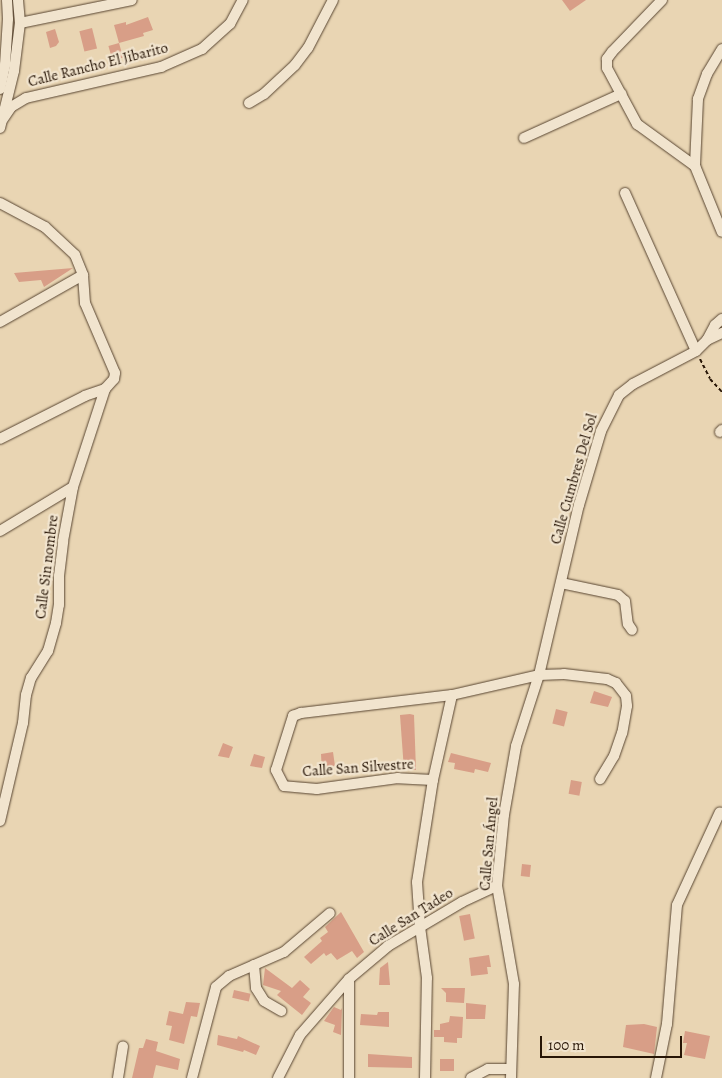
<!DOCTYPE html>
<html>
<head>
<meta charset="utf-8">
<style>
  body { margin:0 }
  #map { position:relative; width:722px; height:1078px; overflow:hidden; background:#e9d5b3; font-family:Alegreya,serif }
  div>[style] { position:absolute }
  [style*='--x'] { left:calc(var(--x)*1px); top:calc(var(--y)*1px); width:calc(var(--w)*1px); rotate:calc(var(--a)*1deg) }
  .building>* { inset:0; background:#d89e87; transform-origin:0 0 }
  .path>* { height:2px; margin-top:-1px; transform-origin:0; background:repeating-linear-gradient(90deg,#271506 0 4px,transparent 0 6.5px) }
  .roads { filter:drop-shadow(0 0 1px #584531) drop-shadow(0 0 1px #584531) }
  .minor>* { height:10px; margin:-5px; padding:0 5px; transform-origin:5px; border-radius:5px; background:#f1e4ce }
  span { translate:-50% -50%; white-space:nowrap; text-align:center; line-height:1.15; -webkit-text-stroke:4.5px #f1e4ce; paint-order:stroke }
  .street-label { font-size:15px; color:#271506 }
  .scale { position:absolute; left:540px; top:1036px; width:142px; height:22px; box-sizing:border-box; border:2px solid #271506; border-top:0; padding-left:6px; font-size:15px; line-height:18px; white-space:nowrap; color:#271506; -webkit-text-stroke:4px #f1e4ce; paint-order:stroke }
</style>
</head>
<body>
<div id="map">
  <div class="building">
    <i style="clip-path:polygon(562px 0,586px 0,570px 11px)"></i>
    <i style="clip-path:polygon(148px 17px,153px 30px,143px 33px,144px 36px,119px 43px,114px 25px,126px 22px,126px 25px)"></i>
    <i style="left:92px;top:28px;width:21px;height:13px;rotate:76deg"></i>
    <i style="clip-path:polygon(55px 29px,59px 42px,56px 46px,50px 48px,46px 32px)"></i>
    <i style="left:119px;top:43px;width:15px;height:11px;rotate:74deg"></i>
    <i style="clip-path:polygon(73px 268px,44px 287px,41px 280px,19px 282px,14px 273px)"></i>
    <i style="clip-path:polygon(594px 691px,612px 697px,608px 707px,590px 703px)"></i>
    <i style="left:556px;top:709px;width:12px;height:15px;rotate:14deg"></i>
    <i style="clip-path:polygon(410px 714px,414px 715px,416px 770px,404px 770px,400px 715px)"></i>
    <i style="clip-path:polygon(223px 743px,233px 747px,229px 758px,218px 756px)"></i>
    <i style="clip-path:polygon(333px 752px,335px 766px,329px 767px,330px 772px,322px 773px,321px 754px)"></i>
    <i style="clip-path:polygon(451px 753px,491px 763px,488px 772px,475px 769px,474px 773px,454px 769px,455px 763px,448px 762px)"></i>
    <i style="clip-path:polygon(254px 754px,265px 757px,262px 768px,250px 766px)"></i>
    <i style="left:571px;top:780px;width:11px;height:14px;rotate:10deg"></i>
    <i style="left:522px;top:864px;width:9px;height:12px;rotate:6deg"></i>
    <i style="clip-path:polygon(341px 912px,364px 952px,357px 958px,352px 951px,337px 960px,331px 953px,326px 956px,324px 953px,311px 964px,304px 957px,322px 941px,320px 938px,328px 932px,325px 927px)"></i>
    <i style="left:470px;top:914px;width:25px;height:11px;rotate:79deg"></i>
    <i style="clip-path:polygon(489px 955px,491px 967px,487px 967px,488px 974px,471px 976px,469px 958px)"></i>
    <i style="clip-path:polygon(388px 962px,390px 985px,379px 985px,380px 968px)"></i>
    <i style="clip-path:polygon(265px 968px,292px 988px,300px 980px,310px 989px,303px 997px,311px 1003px,302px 1015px,277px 995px,281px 991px,263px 985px)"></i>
    <i style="clip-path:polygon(441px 988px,465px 988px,464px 1003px,446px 1002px,446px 993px)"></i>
    <i style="left:234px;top:990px;width:17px;height:8px;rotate:13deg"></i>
    <i style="clip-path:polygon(186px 1002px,200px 1003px,197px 1017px,191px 1016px,184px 1044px,169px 1040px,172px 1026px,166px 1025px,169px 1011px,183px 1014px)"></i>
    <i style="clip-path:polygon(466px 1003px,486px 1005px,485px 1019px,466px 1019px)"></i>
    <i style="clip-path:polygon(334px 1007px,341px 1010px,342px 1008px,341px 1035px,333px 1032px,335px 1025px,324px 1021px)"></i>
    <i style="clip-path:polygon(378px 1012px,389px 1012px,389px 1027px,360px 1025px,361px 1014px,377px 1015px)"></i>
    <i style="clip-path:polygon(450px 1016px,463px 1017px,462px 1038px,457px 1038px,457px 1043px,444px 1042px,444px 1037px,434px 1037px,434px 1030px,440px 1030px,440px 1024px,449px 1022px)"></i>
    <i style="clip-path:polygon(644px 1024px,657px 1027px,654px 1054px,623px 1047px,626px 1025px)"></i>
    <i style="clip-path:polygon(685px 1031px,710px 1036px,705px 1059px,684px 1055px,687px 1043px,683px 1043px)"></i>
    <i style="clip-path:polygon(218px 1035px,237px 1039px,238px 1036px,260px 1046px,256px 1055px,244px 1050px,243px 1052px,217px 1045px)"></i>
    <i style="clip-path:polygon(146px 1039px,158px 1042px,156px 1051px,180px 1059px,178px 1070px,156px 1065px,153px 1078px,132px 1078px,139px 1048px,143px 1048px)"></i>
    <i style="clip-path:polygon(368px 1054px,412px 1057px,412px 1068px,368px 1067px)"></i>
    <i style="left:440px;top:1059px;width:14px;height:12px"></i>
  </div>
  <div class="path">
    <i style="--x:700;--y:359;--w:22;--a:63"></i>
    <i style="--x:710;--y:379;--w:18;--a:47"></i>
  </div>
  <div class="roads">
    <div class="minor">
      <i style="--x:662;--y:0;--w:72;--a:133.9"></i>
      <i style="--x:612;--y:52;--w:9;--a:126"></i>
      <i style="--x:607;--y:59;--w:9;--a:90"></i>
      <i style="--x:607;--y:68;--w:64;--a:61.8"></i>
      <i style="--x:637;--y:124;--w:72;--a:35.9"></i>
      <i style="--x:20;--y:23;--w:114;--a:-11.6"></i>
      <i style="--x:722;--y:49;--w:29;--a:121"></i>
      <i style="--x:707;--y:74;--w:27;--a:110"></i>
      <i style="--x:698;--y:99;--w:67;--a:92.6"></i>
      <i style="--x:695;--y:166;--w:71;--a:67.8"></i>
      <i style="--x:0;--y:89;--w:25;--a:-78"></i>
      <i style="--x:5;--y:65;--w:46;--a:-86.3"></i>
      <i style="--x:8;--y:19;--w:19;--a:-93"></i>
      <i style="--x:249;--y:103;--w:17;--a:-31"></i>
      <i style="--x:264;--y:94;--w:42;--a:-43.1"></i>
      <i style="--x:295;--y:65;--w:21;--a:-53"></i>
      <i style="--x:308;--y:48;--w:54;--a:-62.5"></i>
      <i style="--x:3;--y:119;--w:14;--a:-56"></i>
      <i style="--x:11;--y:107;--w:17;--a:-31"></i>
      <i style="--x:26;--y:98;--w:139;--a:-12.9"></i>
      <i style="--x:161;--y:67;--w:45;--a:-23.7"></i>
      <i style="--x:202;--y:49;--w:38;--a:-42"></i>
      <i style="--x:230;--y:24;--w:27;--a:-62"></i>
      <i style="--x:0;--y:128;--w:59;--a:-76.2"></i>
      <i style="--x:14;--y:71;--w:48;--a:-82.9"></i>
      <i style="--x:20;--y:23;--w:23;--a:-95"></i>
      <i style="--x:524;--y:138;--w:107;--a:-24.4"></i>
      <i style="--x:625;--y:193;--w:173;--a:65.8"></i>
      <i style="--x:0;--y:203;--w:51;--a:28.1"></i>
      <i style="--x:45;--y:227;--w:41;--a:43"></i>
      <i style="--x:75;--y:255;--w:22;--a:68"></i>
      <i style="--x:83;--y:275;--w:28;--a:86"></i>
      <i style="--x:85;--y:303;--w:76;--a:66.8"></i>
      <i style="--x:115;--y:373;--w:6;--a:99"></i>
      <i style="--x:114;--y:379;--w:13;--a:132"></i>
      <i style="--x:105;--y:389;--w:21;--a:161"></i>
      <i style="--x:85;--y:396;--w:95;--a:153.2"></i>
      <i style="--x:0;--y:322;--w:95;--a:-29.5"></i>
      <i style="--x:707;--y:340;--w:17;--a:-62"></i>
      <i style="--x:715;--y:325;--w:9;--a:-41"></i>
      <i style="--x:720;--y:432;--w:3;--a:-45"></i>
      <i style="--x:0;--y:531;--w:85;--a:-31.1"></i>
      <i style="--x:561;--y:583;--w:58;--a:11.9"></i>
      <i style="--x:618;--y:595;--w:9;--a:41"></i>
      <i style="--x:625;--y:601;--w:23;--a:83"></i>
      <i style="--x:628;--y:624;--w:7;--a:56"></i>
      <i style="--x:433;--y:780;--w:35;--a:-177"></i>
      <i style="--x:398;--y:778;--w:82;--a:172.3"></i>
      <i style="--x:317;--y:789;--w:33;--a:-175"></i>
      <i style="--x:284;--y:786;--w:18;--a:-117"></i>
      <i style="--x:276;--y:770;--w:57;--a:-72.5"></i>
      <i style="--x:293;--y:716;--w:9;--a:-21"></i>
      <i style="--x:301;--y:713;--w:152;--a:-6.8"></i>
      <i style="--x:452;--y:695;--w:89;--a:-12.9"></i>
      <i style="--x:539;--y:675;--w:25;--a:-2"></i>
      <i style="--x:564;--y:674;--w:43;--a:6.6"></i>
      <i style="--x:607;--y:679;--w:10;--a:24"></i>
      <i style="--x:616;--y:683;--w:16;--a:52"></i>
      <i style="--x:626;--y:696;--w:10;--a:84"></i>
      <i style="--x:627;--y:706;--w:27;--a:100"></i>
      <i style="--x:622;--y:733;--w:24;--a:109"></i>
      <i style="--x:614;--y:756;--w:27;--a:121"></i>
      <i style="--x:0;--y:821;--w:101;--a:-76.8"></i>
      <i style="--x:23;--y:723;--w:28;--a:-84"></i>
      <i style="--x:26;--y:695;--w:18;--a:-74"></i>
      <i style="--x:31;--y:678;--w:32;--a:-58"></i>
      <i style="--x:48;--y:651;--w:29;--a:-74"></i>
      <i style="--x:56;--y:623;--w:18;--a:-81"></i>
      <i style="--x:59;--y:605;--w:29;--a:-90"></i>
      <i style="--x:59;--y:576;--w:35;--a:-83"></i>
      <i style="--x:63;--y:541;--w:55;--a:-79.5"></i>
      <i style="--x:73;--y:487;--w:103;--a:-71.9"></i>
      <i style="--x:254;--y:965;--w:23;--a:85"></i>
      <i style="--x:256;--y:988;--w:15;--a:58"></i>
      <i style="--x:264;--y:1001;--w:20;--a:30"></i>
      <i style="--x:118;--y:1078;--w:32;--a:-81"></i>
      <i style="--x:192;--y:1078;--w:94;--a:-75.2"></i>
      <i style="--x:216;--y:987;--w:17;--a:-40"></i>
      <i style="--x:229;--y:976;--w:60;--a:-23.6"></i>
      <i style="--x:284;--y:952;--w:60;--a:-40.3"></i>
      <i style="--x:278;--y:1078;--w:48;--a:-62.9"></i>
      <i style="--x:300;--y:1035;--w:74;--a:-48.8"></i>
      <i style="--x:349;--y:979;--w:51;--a:-40.2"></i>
      <i style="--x:388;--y:946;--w:86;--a:-30.7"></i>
      <i style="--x:462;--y:902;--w:38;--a:-25"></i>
      <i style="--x:349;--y:1078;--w:99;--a:-90"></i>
      <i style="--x:425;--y:1078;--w:100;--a:-88.9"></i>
      <i style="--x:427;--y:978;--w:51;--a:-97.8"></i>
      <i style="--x:420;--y:927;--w:45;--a:-93.8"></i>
      <i style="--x:417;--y:882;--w:103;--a:-81.1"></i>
      <i style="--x:433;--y:780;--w:87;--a:-77.4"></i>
      <i style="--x:471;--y:1078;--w:19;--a:-28"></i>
      <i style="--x:488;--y:1069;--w:23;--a:0"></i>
      <i style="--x:511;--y:1078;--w:94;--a:-88.2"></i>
      <i style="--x:514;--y:984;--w:99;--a:-99.8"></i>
      <i style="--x:497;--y:886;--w:71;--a:-84.4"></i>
      <i style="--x:504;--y:815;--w:70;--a:-80.1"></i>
      <i style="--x:516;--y:746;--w:75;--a:-72.1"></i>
      <i style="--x:539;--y:675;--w:175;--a:-76.8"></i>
      <i style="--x:579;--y:505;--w:77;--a:-73.4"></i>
      <i style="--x:601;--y:431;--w:40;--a:-63.4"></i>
      <i style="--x:619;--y:395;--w:18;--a:-38"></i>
      <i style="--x:633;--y:384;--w:71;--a:-27.6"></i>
      <i style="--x:696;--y:351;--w:16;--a:-45"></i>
      <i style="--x:707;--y:340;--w:17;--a:-25"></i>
      <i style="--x:656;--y:1078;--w:55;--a:-78.5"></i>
      <i style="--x:667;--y:1024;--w:119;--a:-85.2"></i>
      <i style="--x:677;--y:905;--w:102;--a:-65.2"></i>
    </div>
  </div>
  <div class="street-label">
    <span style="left:98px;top:65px;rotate:-14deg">Calle Rancho El Jibarito</span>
    <span style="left:574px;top:479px;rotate:-74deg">Calle Cumbres Del Sol</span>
    <span style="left:47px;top:567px;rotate:-83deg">Calle Sin nombre</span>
    <span style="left:358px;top:768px;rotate:-4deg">Calle San Silvestre</span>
    <span style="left:489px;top:844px;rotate:-85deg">Calle San Ángel</span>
    <span style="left:411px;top:917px;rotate:-32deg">Calle San Tadeo</span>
  </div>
  <div class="scale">100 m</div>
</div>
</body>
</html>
